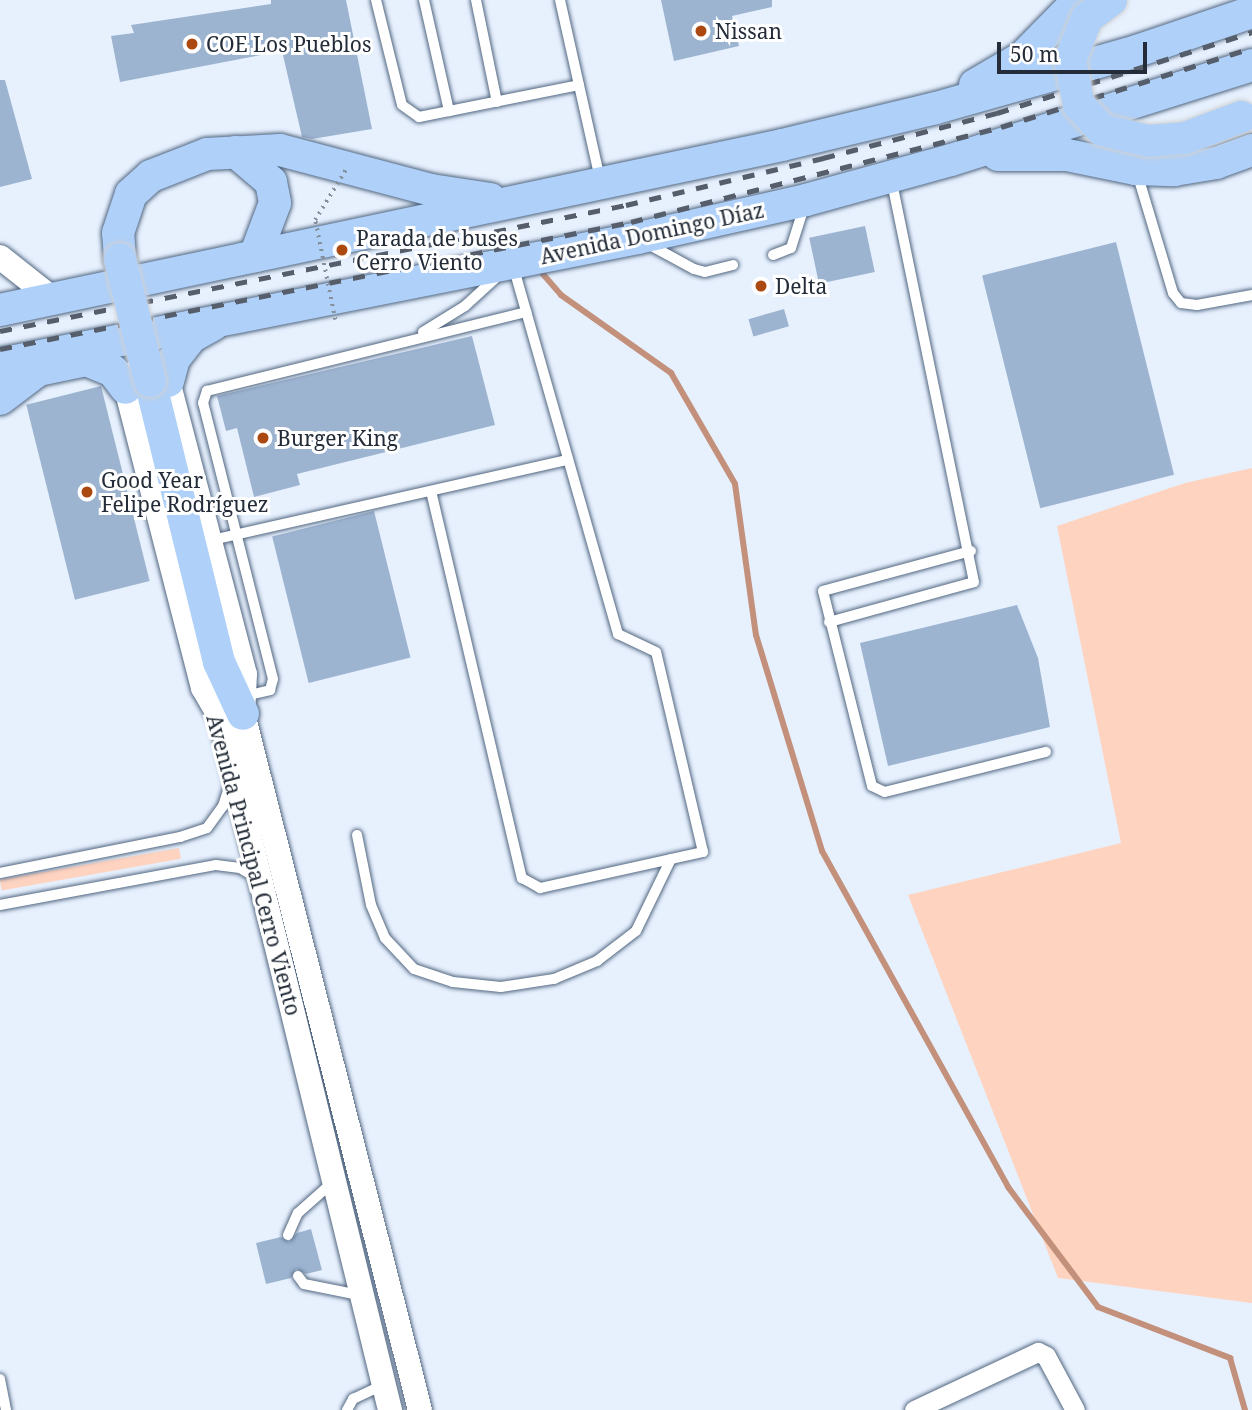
<!DOCTYPE html>
<html>
<head>
<meta charset="utf-8">
<style>
  body { margin:0 }
  #map { position:relative; width:1252px; height:1410px; overflow:hidden; background:#e7f1fe; font-family:"Noto Serif",serif }
  div>[style] { position:absolute }
  [style*='--x'] { left:calc(var(--x)*1px); top:calc(var(--y)*1px); width:calc(var(--w)*1px); rotate:calc(var(--a)*1deg) }
  .green>* { inset:0; background:#fed3c0; transform-origin:0 0 }
  .stream>* { height:6px; margin:-3px; padding:0 3px; transform-origin:3px; border-radius:3px; background:#c3917b }
  .building>* { inset:0; background:#9db4d1; transform-origin:0 0 }
  .roads { filter:drop-shadow(0 0 2px #526781) drop-shadow(0 0 2px #526781) }
  .service>* { height:10px; margin:-5px; padding:0 5px; transform-origin:5px; border-radius:5px; background:#fff }
  .minor>* { height:19px; margin:-9.5px; padding:0 9.5px; transform-origin:9.5px; border-radius:9.5px; background:#fff }
  .tertiary>* { height:24px; margin:-12px; padding:0 12px; transform-origin:12px; border-radius:12px; background:#fff }
  .primary>* { height:32px; margin:-16px; padding:0 16px; transform-origin:16px; border-radius:16px; background:#afd0f9 }
  .rail>* { height:5px; margin-top:-2.5px; transform-origin:0; background:repeating-linear-gradient(90deg,#555e6a 0 12px,transparent 0 24px) }
  .path-bridge>* { height:3.5px; margin-top:-1.75px; transform-origin:0; background:repeating-linear-gradient(90deg,#868f9c 0 2px,transparent 0 7px) }
  .bridges { filter:drop-shadow(0 0 2px #cfd1d3) drop-shadow(0 0 2px #cfd1d3) }
  .primary-bridge>* { height:32px; margin:-16px; padding:0 16px; transform-origin:16px; border-radius:16px; background:#afd0f9 }
  .dots>* { width:19px; height:19px; translate:-50% -50%; box-sizing:border-box; border:4px solid #fff; border-radius:50% }
  span { translate:-50% -50%; white-space:nowrap; text-align:center; line-height:1.15; -webkit-text-stroke:6px #fff; paint-order:stroke }
  .poi-label { font-size:21px; color:#232c38 }
  .left { translate:0 -50%; text-align:left }
  .street-label { font-size:21px; color:#232c38 }
  .scale { position:absolute; left:997px; top:42px; width:150px; height:32px; box-sizing:border-box; border:4px solid #232c38; border-top:0; padding-left:9px; font-size:21px; line-height:24px; white-space:nowrap; color:#232c38; -webkit-text-stroke:5px #fff; paint-order:stroke }
</style>
</head>
<body>
<div id="map">
  <div class="green">
    <i style="clip-path:polygon(1252px 468px,1252px 1303px,1058px 1278px,908px 895px,1121px 843px,1057px 526px,1185px 483px)"></i>
    <i style="left:179px;top:848px;width:11px;height:182px;rotate:80deg"></i>
  </div>
  <div class="stream">
    <i style="--x:542;--y:273;--w:29;--a:49"></i>
    <i style="--x:561;--y:295;--w:135;--a:35.3"></i>
    <i style="--x:671;--y:373;--w:128;--a:60"></i>
    <i style="--x:735;--y:484;--w:152;--a:82.1"></i>
    <i style="--x:756;--y:635;--w:226;--a:73"></i>
    <i style="--x:822;--y:851;--w:384;--a:61"></i>
    <i style="--x:1008;--y:1187;--w:150;--a:53.1"></i>
    <i style="--x:1098;--y:1307;--w:142;--a:21.1"></i>
    <i style="--x:1230;--y:1358;--w:54;--a:73.9"></i>
  </div>
  <div class="building">
    <i style="clip-path:polygon(271px 0,346px 0,372px 129px,312px 139px,302px 137px,282px 51px,120px 82px,111px 36px,134px 33px,131px 25px,271px 4px)"></i>
    <i style="clip-path:polygon(661px 0,772px 0,772px 7px,732px 16px,739px 46px,674px 61px)"></i>
    <i style="clip-path:polygon(0 80px,5px 80px,32px 179px,0 187px)"></i>
    <i style="left:865px;top:226px;width:47px;height:57px;rotate:78deg"></i>
    <i style="left:1116px;top:242px;width:240px;height:138px;rotate:76deg"></i>
    <i style="left:784px;top:309px;width:18px;height:37px;rotate:74deg"></i>
    <i style="clip-path:polygon(472px 336px,495px 425px,297px 474px,300px 485px,254px 497px,237px 428px,226px 431px,217px 396px)"></i>
    <i style="left:101px;top:386px;width:201px;height:77px;rotate:76deg"></i>
    <i style="left:374px;top:511px;width:151px;height:105px;rotate:76deg"></i>
    <i style="clip-path:polygon(1017px 605px,1038px 658px,1050px 727px,888px 766px,860px 643px)"></i>
    <i style="clip-path:polygon(311px 1229px,322px 1270px,306px 1274px,296px 1269px,291px 1278px,266px 1284px,256px 1243px,281px 1237px,289px 1242px,297px 1233px)"></i>
  </div>
  <div class="roads">
    <div class="service">
      <i style="--x:376;--y:0;--w:108;--a:76.1"></i>
      <i style="--x:402;--y:105;--w:21;--a:35"></i>
      <i style="--x:419;--y:117;--w:163;--a:-11.3"></i>
      <i style="--x:424;--y:0;--w:114;--a:77.3"></i>
      <i style="--x:476;--y:0;--w:104;--a:78.4"></i>
      <i style="--x:560;--y:0;--w:183;--a:77.4"></i>
      <i style="--x:1137;--y:173;--w:125;--a:73.3"></i>
      <i style="--x:1173;--y:293;--w:13;--a:51"></i>
      <i style="--x:1181;--y:303;--w:16;--a:7"></i>
      <i style="--x:1197;--y:305;--w:56;--a:-10.3"></i>
      <i style="--x:648;--y:244;--w:52;--a:28.5"></i>
      <i style="--x:694;--y:269;--w:11;--a:15"></i>
      <i style="--x:705;--y:272;--w:29;--a:-14"></i>
      <i style="--x:773;--y:255;--w:19;--a:-21"></i>
      <i style="--x:791;--y:248;--w:43;--a:-72.4"></i>
      <i style="--x:423;--y:332;--w:49;--a:-31.8"></i>
      <i style="--x:465;--y:306;--w:47;--a:-42.4"></i>
      <i style="--x:431;--y:491;--w:398;--a:76.8"></i>
      <i style="--x:522;--y:878;--w:21;--a:29"></i>
      <i style="--x:540;--y:888;--w:167;--a:-12.5"></i>
      <i style="--x:703;--y:852;--w:205;--a:-103.2"></i>
      <i style="--x:656;--y:652;--w:42;--a:-154.7"></i>
      <i style="--x:618;--y:634;--w:383;--a:-105.9"></i>
      <i style="--x:212;--y:540;--w:365;--a:-12.7"></i>
      <i style="--x:971;--y:551;--w:153;--a:164.9"></i>
      <i style="--x:823;--y:591;--w:201;--a:75.9"></i>
      <i style="--x:872;--y:786;--w:14;--a:25"></i>
      <i style="--x:885;--y:792;--w:166;--a:-14"></i>
      <i style="--x:829;--y:622;--w:150;--a:-15.4"></i>
      <i style="--x:974;--y:582;--w:408;--a:-101.6"></i>
      <i style="--x:245;--y:696;--w:26;--a:-13"></i>
      <i style="--x:270;--y:690;--w:11;--a:-75"></i>
      <i style="--x:273;--y:679;--w:285;--a:-104.2"></i>
      <i style="--x:203;--y:403;--w:13;--a:-72"></i>
      <i style="--x:207;--y:391;--w:329;--a:-13.9"></i>
      <i style="--x:357;--y:835;--w:71;--a:78.7"></i>
      <i style="--x:371;--y:905;--w:36;--a:67"></i>
      <i style="--x:385;--y:938;--w:42;--a:46.9"></i>
      <i style="--x:414;--y:969;--w:41;--a:18.4"></i>
      <i style="--x:453;--y:982;--w:48;--a:5.9"></i>
      <i style="--x:501;--y:987;--w:54;--a:-8.6"></i>
      <i style="--x:554;--y:979;--w:47;--a:-22.7"></i>
      <i style="--x:597;--y:961;--w:49;--a:-37.6"></i>
      <i style="--x:636;--y:931;--w:80;--a:-64.1"></i>
      <i style="--x:0;--y:873;--w:184;--a:-11.3"></i>
      <i style="--x:180;--y:837;--w:28;--a:-18"></i>
      <i style="--x:207;--y:828;--w:27;--a:-54"></i>
      <i style="--x:223;--y:806;--w:23;--a:-72"></i>
      <i style="--x:0;--y:905;--w:220;--a:-10.5"></i>
      <i style="--x:216;--y:865;--w:24;--a:7"></i>
      <i style="--x:240;--y:868;--w:17;--a:31"></i>
      <i style="--x:288;--y:1235;--w:24;--a:-66"></i>
      <i style="--x:298;--y:1213;--w:47;--a:-41.5"></i>
      <i style="--x:298;--y:1276;--w:10;--a:53"></i>
      <i style="--x:304;--y:1284;--w:56;--a:11.3"></i>
      <i style="--x:0;--y:1379;--w:32;--a:79"></i>
      <i style="--x:347;--y:1410;--w:13;--a:-61"></i>
      <i style="--x:353;--y:1399;--w:33;--a:-25"></i>
    </div>
    <div class="minor">
      <i style="--x:914;--y:1410;--w:137;--a:-25.1"></i>
      <i style="--x:1038;--y:1352;--w:9;--a:27"></i>
      <i style="--x:1046;--y:1356;--w:61;--a:61.8"></i>
    </div>
    <div class="tertiary">
      <i style="--x:0;--y:257;--w:66;--a:38.3"></i>
      <i style="--x:390;--y:1410;--w:711;--a:-103.74"></i>
      <i style="--x:221;--y:719;--w:36;--a:-120"></i>
      <i style="--x:203;--y:688;--w:310;--a:-104.4"></i>
      <i style="--x:126;--y:388;--w:17;--a:-62"></i>
      <i style="--x:134;--y:373;--w:11;--a:-27"></i>
      <i style="--x:144;--y:368;--w:10;--a:6"></i>
      <i style="--x:154;--y:369;--w:18;--a:41"></i>
      <i style="--x:168;--y:381;--w:303;--a:75.3"></i>
      <i style="--x:245;--y:674;--w:40;--a:92.9"></i>
      <i style="--x:243;--y:714;--w:718;--a:75.73"></i>
    </div>
    <div class="primary">
      <i style="--x:975;--y:85;--w:56;--a:-30.3"></i>
      <i style="--x:1023;--y:57;--w:80;--a:-45.5"></i>
      <i style="--x:236;--y:152;--w:46;--a:40.6"></i>
      <i style="--x:271;--y:182;--w:21;--a:79"></i>
      <i style="--x:275;--y:203;--w:57;--a:110.7"></i>
      <i style="--x:998;--y:155;--w:69;--a:0"></i>
      <i style="--x:1067;--y:155;--w:70;--a:11.5"></i>
      <i style="--x:1136;--y:169;--w:38;--a:2"></i>
      <i style="--x:1174;--y:170;--w:43;--a:-9.5"></i>
      <i style="--x:1216;--y:163;--w:38;--a:-20"></i>
      <i style="--x:120;--y:259;--w:26;--a:-94"></i>
      <i style="--x:118;--y:233;--w:41;--a:-71.6"></i>
      <i style="--x:131;--y:194;--w:27;--a:-42"></i>
      <i style="--x:151;--y:176;--w:60;--a:-21.4"></i>
      <i style="--x:207;--y:154;--w:73;--a:-3.1"></i>
      <i style="--x:280;--y:150;--w:156;--a:14.8"></i>
      <i style="--x:431;--y:190;--w:60;--a:8.7"></i>
      <i style="--x:0;--y:310;--w:799;--a:-11.91"></i>
      <i style="--x:782;--y:145;--w:158;--a:-13.5"></i>
      <i style="--x:936;--y:108;--w:209;--a:-15.8"></i>
      <i style="--x:1137;--y:51;--w:121;--a:-18.7"></i>
      <i style="--x:0;--y:364;--w:650;--a:-11.17"></i>
      <i style="--x:638;--y:238;--w:172;--a:-12.7"></i>
      <i style="--x:806;--y:200;--w:150;--a:-15.4"></i>
      <i style="--x:951;--y:160;--w:316;--a:-17.5"></i>
      <i style="--x:150;--y:381;--w:289;--a:76.2"></i>
      <i style="--x:219;--y:662;--w:57;--a:65.2"></i>
      <i style="--x:168;--y:381;--w:23;--a:-75"></i>
      <i style="--x:174;--y:359;--w:28;--a:-52"></i>
      <i style="--x:191;--y:337;--w:25;--a:-29"></i>
      <i style="--x:0;--y:399;--w:48;--a:-37.3"></i>
      <i style="--x:38;--y:370;--w:49;--a:-11.8"></i>
      <i style="--x:86;--y:360;--w:29;--a:22"></i>
      <i style="--x:113;--y:371;--w:21;--a:53"></i>
    </div>
  </div>
  <div class="rail">
    <i style="--x:0;--y:331;--w:639;--a:-11.38"></i>
    <i style="--x:626;--y:205;--w:203;--a:-13.4"></i>
    <i style="--x:823;--y:158;--w:180;--a:-14.5"></i>
    <i style="--x:997;--y:113;--w:268;--a:-17.6"></i>
    <i style="--x:0;--y:349;--w:644;--a:-11.38"></i>
    <i style="--x:631;--y:222;--w:382;--a:-14.4"></i>
    <i style="--x:1001;--y:127;--w:263;--a:-17.5"></i>
  </div>
  <div class="path-bridge">
    <i style="--x:335;--y:320;--w:102;--a:-101.3"></i>
    <i style="--x:315;--y:220;--w:63;--a:-58.6"></i>
  </div>
  <div class="bridges">
    <div class="primary-bridge">
      <i style="--x:1111;--y:0;--w:30;--a:143"></i>
      <i style="--x:1087;--y:18;--w:45;--a:112"></i>
      <i style="--x:1070;--y:60;--w:46;--a:78.7"></i>
      <i style="--x:1079;--y:105;--w:34;--a:47"></i>
      <i style="--x:1102;--y:130;--w:48;--a:13.2"></i>
      <i style="--x:1149;--y:141;--w:36;--a:-5"></i>
      <i style="--x:1185;--y:138;--w:60;--a:-20.6"></i>
      <i style="--x:120;--y:259;--w:126;--a:76.2"></i>
    </div>
  </div>
  <div class="dots">
    <i style="left:701px;top:31px;background:#ac4910"></i>
    <i style="left:192px;top:44px;background:#ac4910"></i>
    <i style="left:342px;top:250px;background:#ac4910"></i>
    <i style="left:761px;top:286px;background:#ac4910"></i>
    <i style="left:263px;top:438px;background:#ac4910"></i>
    <i style="left:87px;top:492px;background:#ac4910"></i>
  </div>
  <div class="poi-label">
    <span class="left" style="left:715px;top:31px">Nissan</span>
    <span class="left" style="left:206px;top:44px">COE Los Pueblos</span>
    <span class="left" style="left:356px;top:250px">Parada de buses<br>Cerro Viento</span>
    <span class="left" style="left:775px;top:286px">Delta</span>
    <span class="left" style="left:277px;top:438px">Burger King</span>
    <span class="left" style="left:101px;top:492px">Good Year<br>Felipe Rodríguez</span>
  </div>
  <div class="street-label">
    <span style="left:652px;top:233px;rotate:-12deg">Avenida Domingo Díaz</span>
    <span style="left:254px;top:865px;rotate:75deg">Avenida Principal Cerro Viento</span>
  </div>
  <div class="scale">50 m</div>
</div>
</body>
</html>
